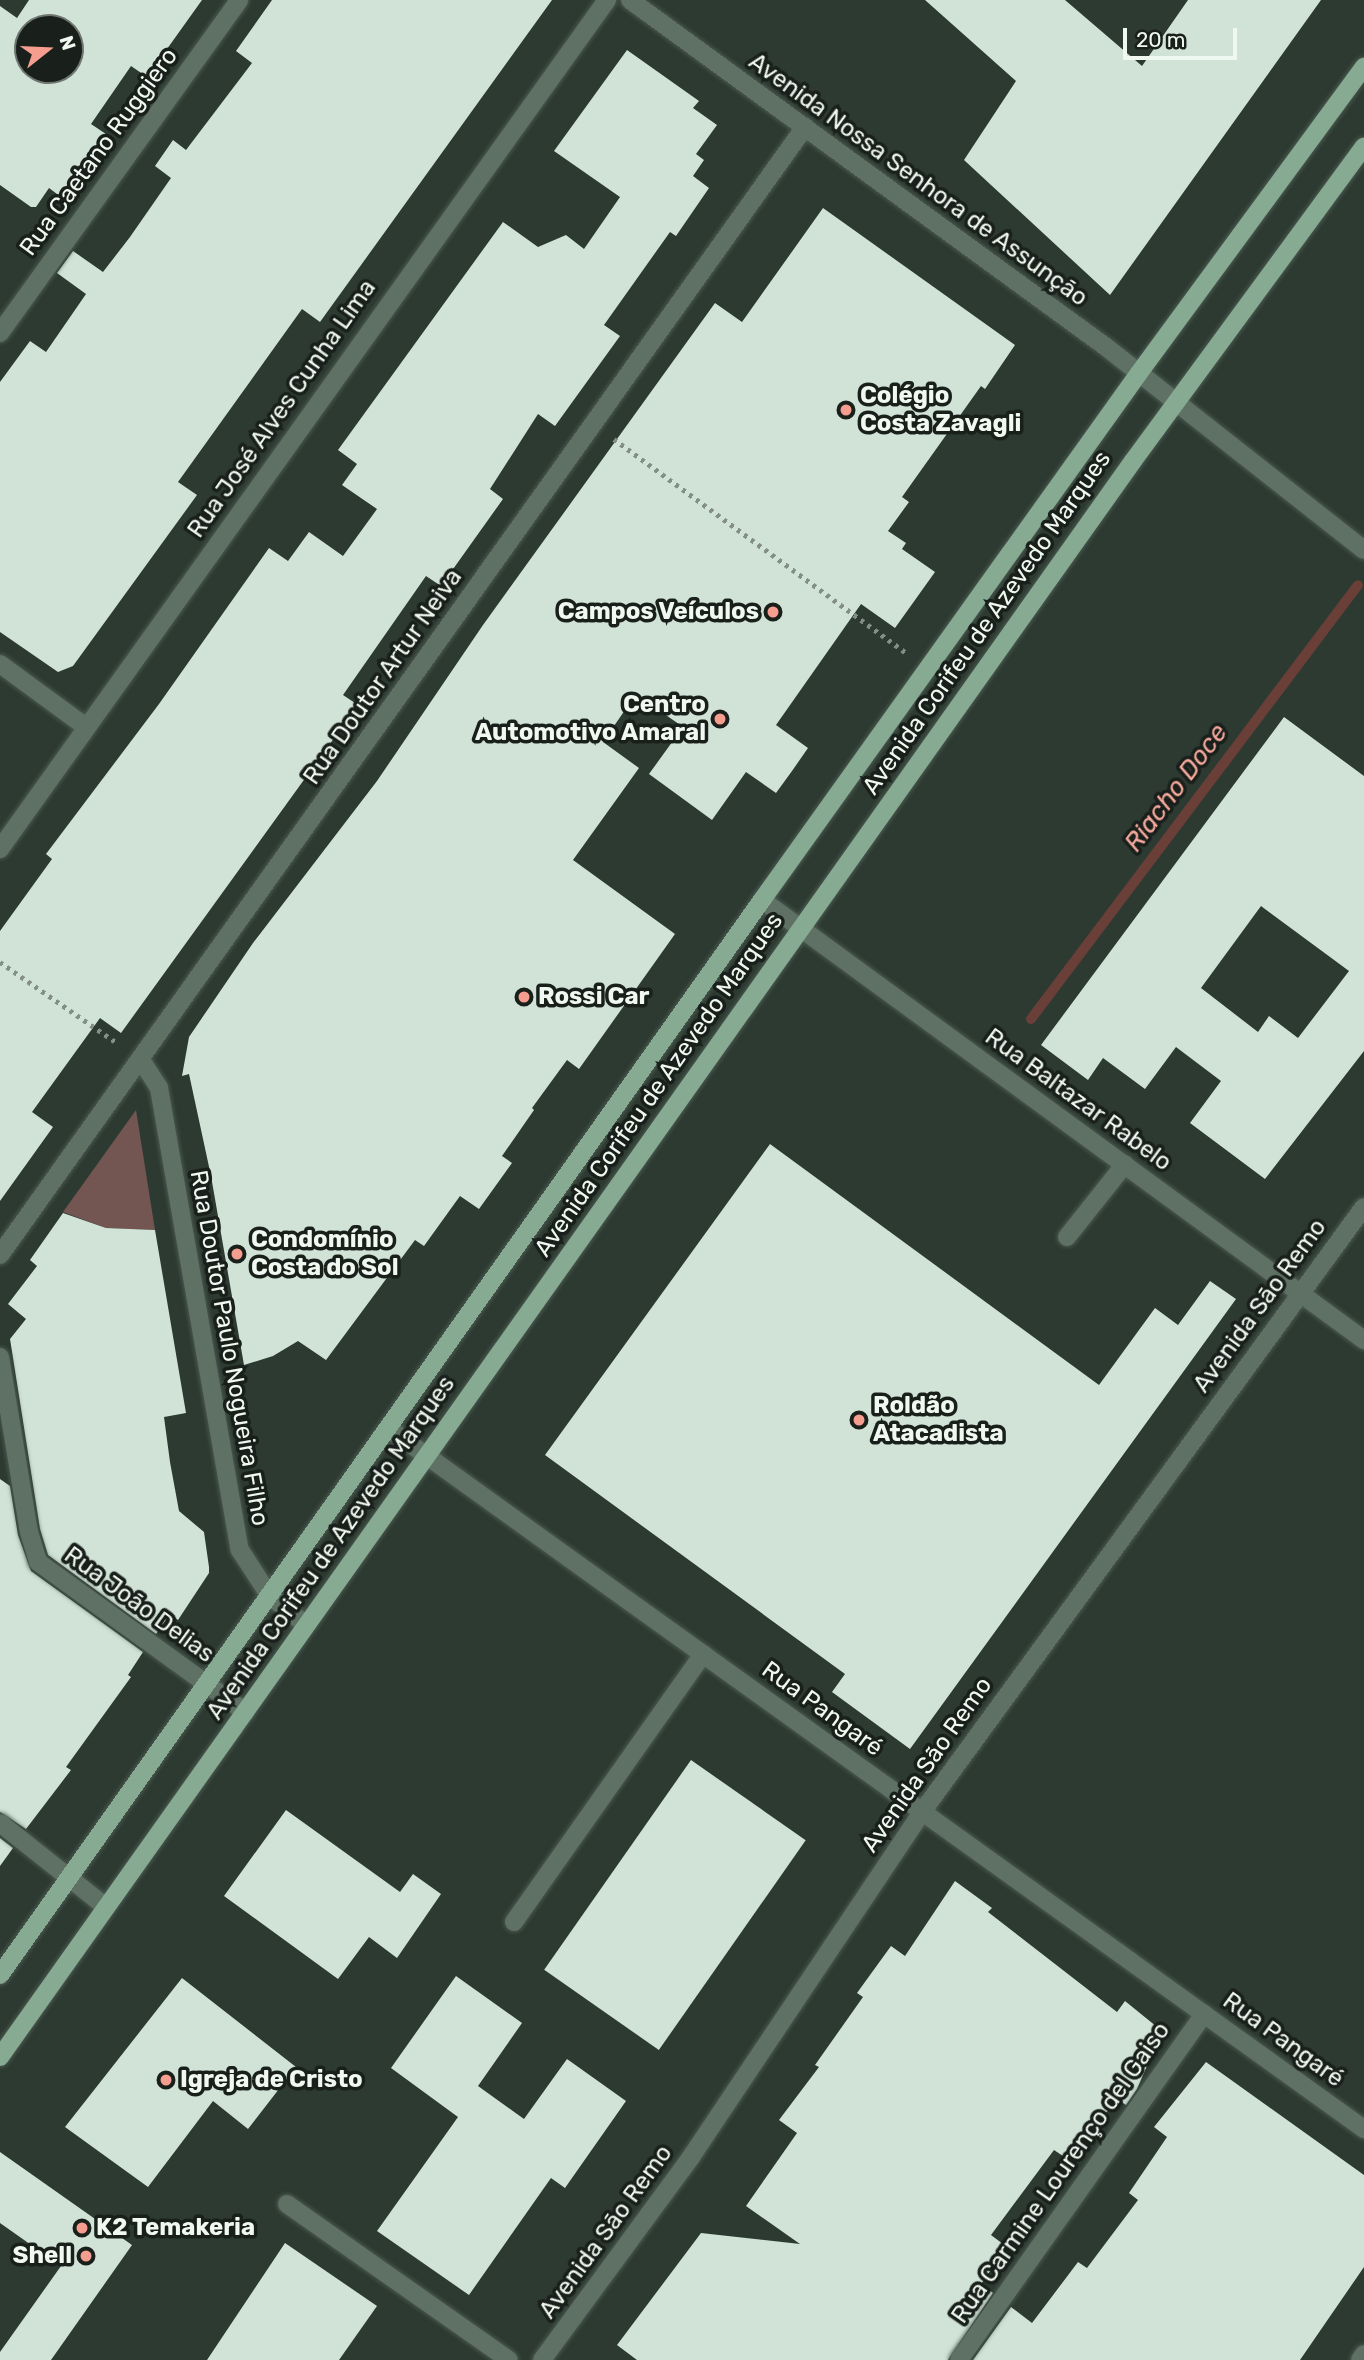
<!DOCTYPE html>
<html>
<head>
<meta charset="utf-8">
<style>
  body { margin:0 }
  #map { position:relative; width:1364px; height:2360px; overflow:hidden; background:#2c3a31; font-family:Rubik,sans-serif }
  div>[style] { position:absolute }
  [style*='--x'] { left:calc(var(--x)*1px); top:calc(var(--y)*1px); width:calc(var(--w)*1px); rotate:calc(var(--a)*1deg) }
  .green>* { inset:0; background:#735651 }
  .stream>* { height:10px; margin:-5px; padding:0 5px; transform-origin:5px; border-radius:5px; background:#693f38 }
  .building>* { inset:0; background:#d1e3d7; transform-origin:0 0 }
  .path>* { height:4.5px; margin-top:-2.25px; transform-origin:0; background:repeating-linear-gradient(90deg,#828e86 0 3.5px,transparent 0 8.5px) }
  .roads { filter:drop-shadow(0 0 2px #4b5850) drop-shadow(0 0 2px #4b5850) }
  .minor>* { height:18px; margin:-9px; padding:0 9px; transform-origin:9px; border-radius:9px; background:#5f7165 }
  .major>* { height:18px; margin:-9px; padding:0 9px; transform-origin:9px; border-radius:9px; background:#86aa92 }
  .dots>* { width:19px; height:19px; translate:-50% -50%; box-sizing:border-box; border:4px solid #191f1b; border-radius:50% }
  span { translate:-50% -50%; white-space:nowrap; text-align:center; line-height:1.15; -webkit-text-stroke:7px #191f1b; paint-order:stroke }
  .street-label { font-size:24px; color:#eff8f1 }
  .poi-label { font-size:24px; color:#eff8f1; font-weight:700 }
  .left { translate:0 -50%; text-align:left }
  .right { translate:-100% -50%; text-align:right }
  .water-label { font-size:26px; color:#f5a99c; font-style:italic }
  .north { position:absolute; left:14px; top:14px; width:70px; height:70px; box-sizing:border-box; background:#191f1b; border:2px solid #6f7671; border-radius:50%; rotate:72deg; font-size:19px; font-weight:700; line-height:28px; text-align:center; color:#eff8f1 }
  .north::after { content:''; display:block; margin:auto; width:24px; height:32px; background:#f59d8e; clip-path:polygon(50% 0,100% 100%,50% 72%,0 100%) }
  .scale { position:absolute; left:1123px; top:28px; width:114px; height:32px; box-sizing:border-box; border:4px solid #eff8f1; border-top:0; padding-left:9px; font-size:21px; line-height:24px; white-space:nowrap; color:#eff8f1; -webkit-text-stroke:5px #191f1b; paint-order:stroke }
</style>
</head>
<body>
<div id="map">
  <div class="green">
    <i style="clip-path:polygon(136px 1110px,155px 1230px,106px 1228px,63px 1212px)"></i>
  </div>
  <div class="stream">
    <i style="--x:1031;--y:1019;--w:543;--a:-53"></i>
  </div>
  <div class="building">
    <i style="clip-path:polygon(evenodd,29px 0,202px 0,147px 77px,131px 66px,91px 124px,106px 134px,61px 197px,49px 188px,36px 207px,31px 207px,0 185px,0 6px,17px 18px,29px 0,28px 28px,70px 28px,70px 70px,28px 70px,28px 28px)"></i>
    <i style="clip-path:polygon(272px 0,552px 0,320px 322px,302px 309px,178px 482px,197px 495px,73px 666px,58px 672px,0 632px,0 382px,30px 341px,46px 352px,86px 294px,57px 273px,73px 251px,103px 272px,130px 237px,171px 178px,155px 166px,173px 140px,186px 150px,252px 63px,236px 51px)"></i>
    <i style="clip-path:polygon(925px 0,1065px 0,1142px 66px,1188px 0,1321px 0,1110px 295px,964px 160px,1016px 81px)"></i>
    <i style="clip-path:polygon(627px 50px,699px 101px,693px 108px,717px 125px,696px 154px,704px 160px,693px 176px,709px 188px,676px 236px,670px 232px,604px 325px,620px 336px,555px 426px,538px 414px,490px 489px,503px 499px,441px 586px,426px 576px,343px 695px,358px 705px,121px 1033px,100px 1018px,32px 1112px,53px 1127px,0 1201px,0 931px,52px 859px,46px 854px,159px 704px,269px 548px,288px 561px,309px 532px,343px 556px,377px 509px,342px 485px,357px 464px,338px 450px,503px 222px,538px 247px,566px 235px,584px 249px,620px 197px,554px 151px)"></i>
    <i style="clip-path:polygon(823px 208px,1015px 345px,985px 389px,981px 386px,902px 497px,909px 502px,888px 531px,906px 543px,902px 549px,935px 572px,895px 628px,861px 604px,776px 725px,808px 748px,792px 771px,776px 793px,746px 772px,712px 820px,649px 774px,683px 727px,636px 694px,603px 742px,639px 768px,573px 860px,675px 934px,579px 1069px,567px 1060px,532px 1108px,534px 1110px,502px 1156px,512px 1163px,479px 1209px,460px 1196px,424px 1246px,415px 1240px,326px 1360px,298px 1341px,273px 1356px,244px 1365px,211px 1176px,189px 1074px,182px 1076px,189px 1037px,253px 943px,377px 781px,483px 625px,715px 303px,742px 322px)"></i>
    <i style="clip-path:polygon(evenodd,1284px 717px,1364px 776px,1364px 1051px,1265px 1179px,1190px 1123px,1221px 1081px,1176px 1047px,1145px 1089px,1103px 1058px,1088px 1080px,1041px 1045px,1284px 717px,1261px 906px,1349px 971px,1298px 1038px,1269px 1016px,1258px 1032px,1201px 988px,1261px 906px)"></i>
    <i style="clip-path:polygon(770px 1144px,1099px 1385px,1155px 1308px,1178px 1325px,1210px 1281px,1236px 1299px,910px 1749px,832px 1692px,845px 1674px,545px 1455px)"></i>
    <i style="clip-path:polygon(63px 1213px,106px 1228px,155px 1230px,186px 1413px,164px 1417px,170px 1462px,179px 1511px,204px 1532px,209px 1567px,209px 1573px,178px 1620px,170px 1614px,156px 1634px,48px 1555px,40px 1529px,10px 1339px,26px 1319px,8px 1304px,37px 1266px,30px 1260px)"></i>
    <i style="clip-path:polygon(0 1479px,10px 1486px,18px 1535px,31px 1571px,143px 1652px,128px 1675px,131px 1677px,66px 1767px,71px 1770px,26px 1829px,0 1812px)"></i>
    <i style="left:691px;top:1760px;width:140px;height:256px;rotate:35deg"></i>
    <i style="clip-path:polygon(286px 1810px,400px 1892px,413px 1874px,441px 1894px,397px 1958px,369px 1937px,338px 1979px,224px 1896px)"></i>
    <i style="clip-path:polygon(0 1838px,13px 1848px,0 1866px)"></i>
    <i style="clip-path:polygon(955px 1881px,992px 1908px,988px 1912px,1117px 2012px,1125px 2001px,1162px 2031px,1137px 2089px,1126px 2105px,1117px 2099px,1069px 2160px,1054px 2150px,991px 2235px,1007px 2247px,981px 2284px,993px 2293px,948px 2360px,637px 2360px,617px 2345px,701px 2233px,800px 2244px,746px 2206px,797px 2133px,779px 2120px,819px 2067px,815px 2065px,863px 1997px,857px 1993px,891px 1946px,905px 1956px)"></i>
    <i style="clip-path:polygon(456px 1976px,522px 2023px,478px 2086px,524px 2119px,567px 2059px,626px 2101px,565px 2188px,551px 2178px,469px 2295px,377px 2231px,458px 2117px,391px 2068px)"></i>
    <i style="clip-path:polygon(182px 1978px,296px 2067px,248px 2129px,213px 2101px,148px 2187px,65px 2127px)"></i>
    <i style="clip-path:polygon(1206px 2062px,1364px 2175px,1364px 2267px,1300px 2360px,973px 2360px,1011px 2307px,1032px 2323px,1078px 2262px,1087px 2268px,1138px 2200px,1129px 2193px,1167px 2137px,1154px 2127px)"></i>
    <i style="clip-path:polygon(0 2152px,132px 2245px,51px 2360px,0 2360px,0 2352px,61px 2266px,0 2223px)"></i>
    <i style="clip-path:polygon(285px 2243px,377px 2306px,339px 2360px,207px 2360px)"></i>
  </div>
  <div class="path">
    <i style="--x:614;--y:439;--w:362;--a:36.2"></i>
    <i style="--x:0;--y:962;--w:142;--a:34.7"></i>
  </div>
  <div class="roads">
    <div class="minor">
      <i style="--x:630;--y:0;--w:589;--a:36.09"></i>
      <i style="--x:1106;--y:347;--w:328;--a:38.2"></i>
      <i style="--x:0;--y:333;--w:410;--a:-54.3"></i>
      <i style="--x:0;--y:664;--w:107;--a:36.2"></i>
      <i style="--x:0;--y:849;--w:1044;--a:-54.44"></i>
      <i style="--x:762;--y:900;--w:746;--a:36.16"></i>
      <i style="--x:141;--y:1060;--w:33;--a:57"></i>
      <i style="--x:159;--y:1088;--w:469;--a:80.1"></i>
      <i style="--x:240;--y:1550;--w:54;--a:57.2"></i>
      <i style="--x:269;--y:1595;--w:48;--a:39"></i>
      <i style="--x:1067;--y:1237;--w:93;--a:-51.5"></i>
      <i style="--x:0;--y:1255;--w:1386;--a:-54.49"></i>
      <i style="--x:0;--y:1357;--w:177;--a:80.6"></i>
      <i style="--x:29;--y:1532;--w:31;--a:73"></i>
      <i style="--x:38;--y:1562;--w:256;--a:35.9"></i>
      <i style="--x:388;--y:1428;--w:1202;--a:35.69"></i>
      <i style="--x:0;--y:1823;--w:135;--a:38.4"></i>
      <i style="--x:514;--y:1922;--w:328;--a:-54.8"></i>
      <i style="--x:287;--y:2204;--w:271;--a:35.1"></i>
      <i style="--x:542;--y:2360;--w:252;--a:-53.7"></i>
      <i style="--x:691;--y:2157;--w:415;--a:-56.2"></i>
      <i style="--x:922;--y:1812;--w:749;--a:-53.85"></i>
      <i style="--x:959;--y:2360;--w:424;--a:-54.7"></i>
      <i style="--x:1360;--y:2360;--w:7;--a:-56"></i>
    </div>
    <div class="major">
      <i style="--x:0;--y:1975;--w:1318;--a:-54.67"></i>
      <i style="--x:762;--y:900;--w:648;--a:-54.42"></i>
      <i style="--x:1139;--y:373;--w:380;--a:-53.7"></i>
      <i style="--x:0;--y:2057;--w:1957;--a:-54.63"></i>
      <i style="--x:1133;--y:461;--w:390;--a:-53.7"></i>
    </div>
  </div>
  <div class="dots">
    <i style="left:846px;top:410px;background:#f59d8e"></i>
    <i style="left:773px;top:612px;background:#f59d8e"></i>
    <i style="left:720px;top:719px;background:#f59d8e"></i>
    <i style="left:524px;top:997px;background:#f59d8e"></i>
    <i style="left:237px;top:1254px;background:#f59d8e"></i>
    <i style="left:859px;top:1420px;background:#f59d8e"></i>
    <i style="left:166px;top:2080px;background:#f59d8e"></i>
    <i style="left:82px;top:2228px;background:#f59d8e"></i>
    <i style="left:86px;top:2256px;background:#f59d8e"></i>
  </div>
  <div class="street-label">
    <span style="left:99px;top:152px;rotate:-54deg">Rua Caetano Ruggiero</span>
    <span style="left:918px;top:180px;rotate:36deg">Avenida Nossa Senhora de Assunção</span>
    <span style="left:282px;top:409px;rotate:-55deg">Rua José Alves Cunha Lima</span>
    <span style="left:987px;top:623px;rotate:-55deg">Avenida Corifeu de Azevedo Marques</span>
    <span style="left:383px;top:677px;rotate:-55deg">Rua Doutor Artur Neiva</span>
    <span style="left:659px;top:1085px;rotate:-55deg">Avenida Corifeu de Azevedo Marques</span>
    <span style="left:1078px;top:1100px;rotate:36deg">Rua Baltazar Rabelo</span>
    <span style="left:1260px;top:1306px;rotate:-54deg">Avenida São Remo</span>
    <span style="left:229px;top:1348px;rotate:80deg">Rua Doutor Paulo Nogueira Filho</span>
    <span style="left:331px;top:1548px;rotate:-55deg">Avenida Corifeu de Azevedo Marques</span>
    <span style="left:139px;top:1605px;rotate:36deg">Rua João Delias</span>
    <span style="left:822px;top:1709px;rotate:36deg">Rua Pangaré</span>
    <span style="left:927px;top:1765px;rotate:-55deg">Avenida São Remo</span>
    <span style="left:1283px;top:2040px;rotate:36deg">Rua Pangaré</span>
    <span style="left:1061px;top:2173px;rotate:-55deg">Rua Carmine Lourenço del Gaiso</span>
    <span style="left:606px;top:2232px;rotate:-54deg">Avenida São Remo</span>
  </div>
  <div class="poi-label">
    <span class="left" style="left:860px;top:410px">Colégio<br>Costa Zavagli</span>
    <span class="right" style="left:759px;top:612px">Campos Veículos</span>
    <span class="right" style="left:706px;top:719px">Centro<br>Automotivo Amaral</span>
    <span class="left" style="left:538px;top:997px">Rossi Car</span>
    <span class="left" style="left:251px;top:1254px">Condomínio<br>Costa do Sol</span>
    <span class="left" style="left:873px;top:1420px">Roldão<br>Atacadista</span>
    <span class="left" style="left:180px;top:2080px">Igreja de Cristo</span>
    <span class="left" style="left:96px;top:2228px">K2 Temakeria</span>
    <span class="right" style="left:72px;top:2256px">Shell</span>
  </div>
  <div class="water-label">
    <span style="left:1176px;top:788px;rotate:-53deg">Riacho Doce</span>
  </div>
  <div class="north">N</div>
  <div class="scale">20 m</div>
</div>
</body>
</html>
